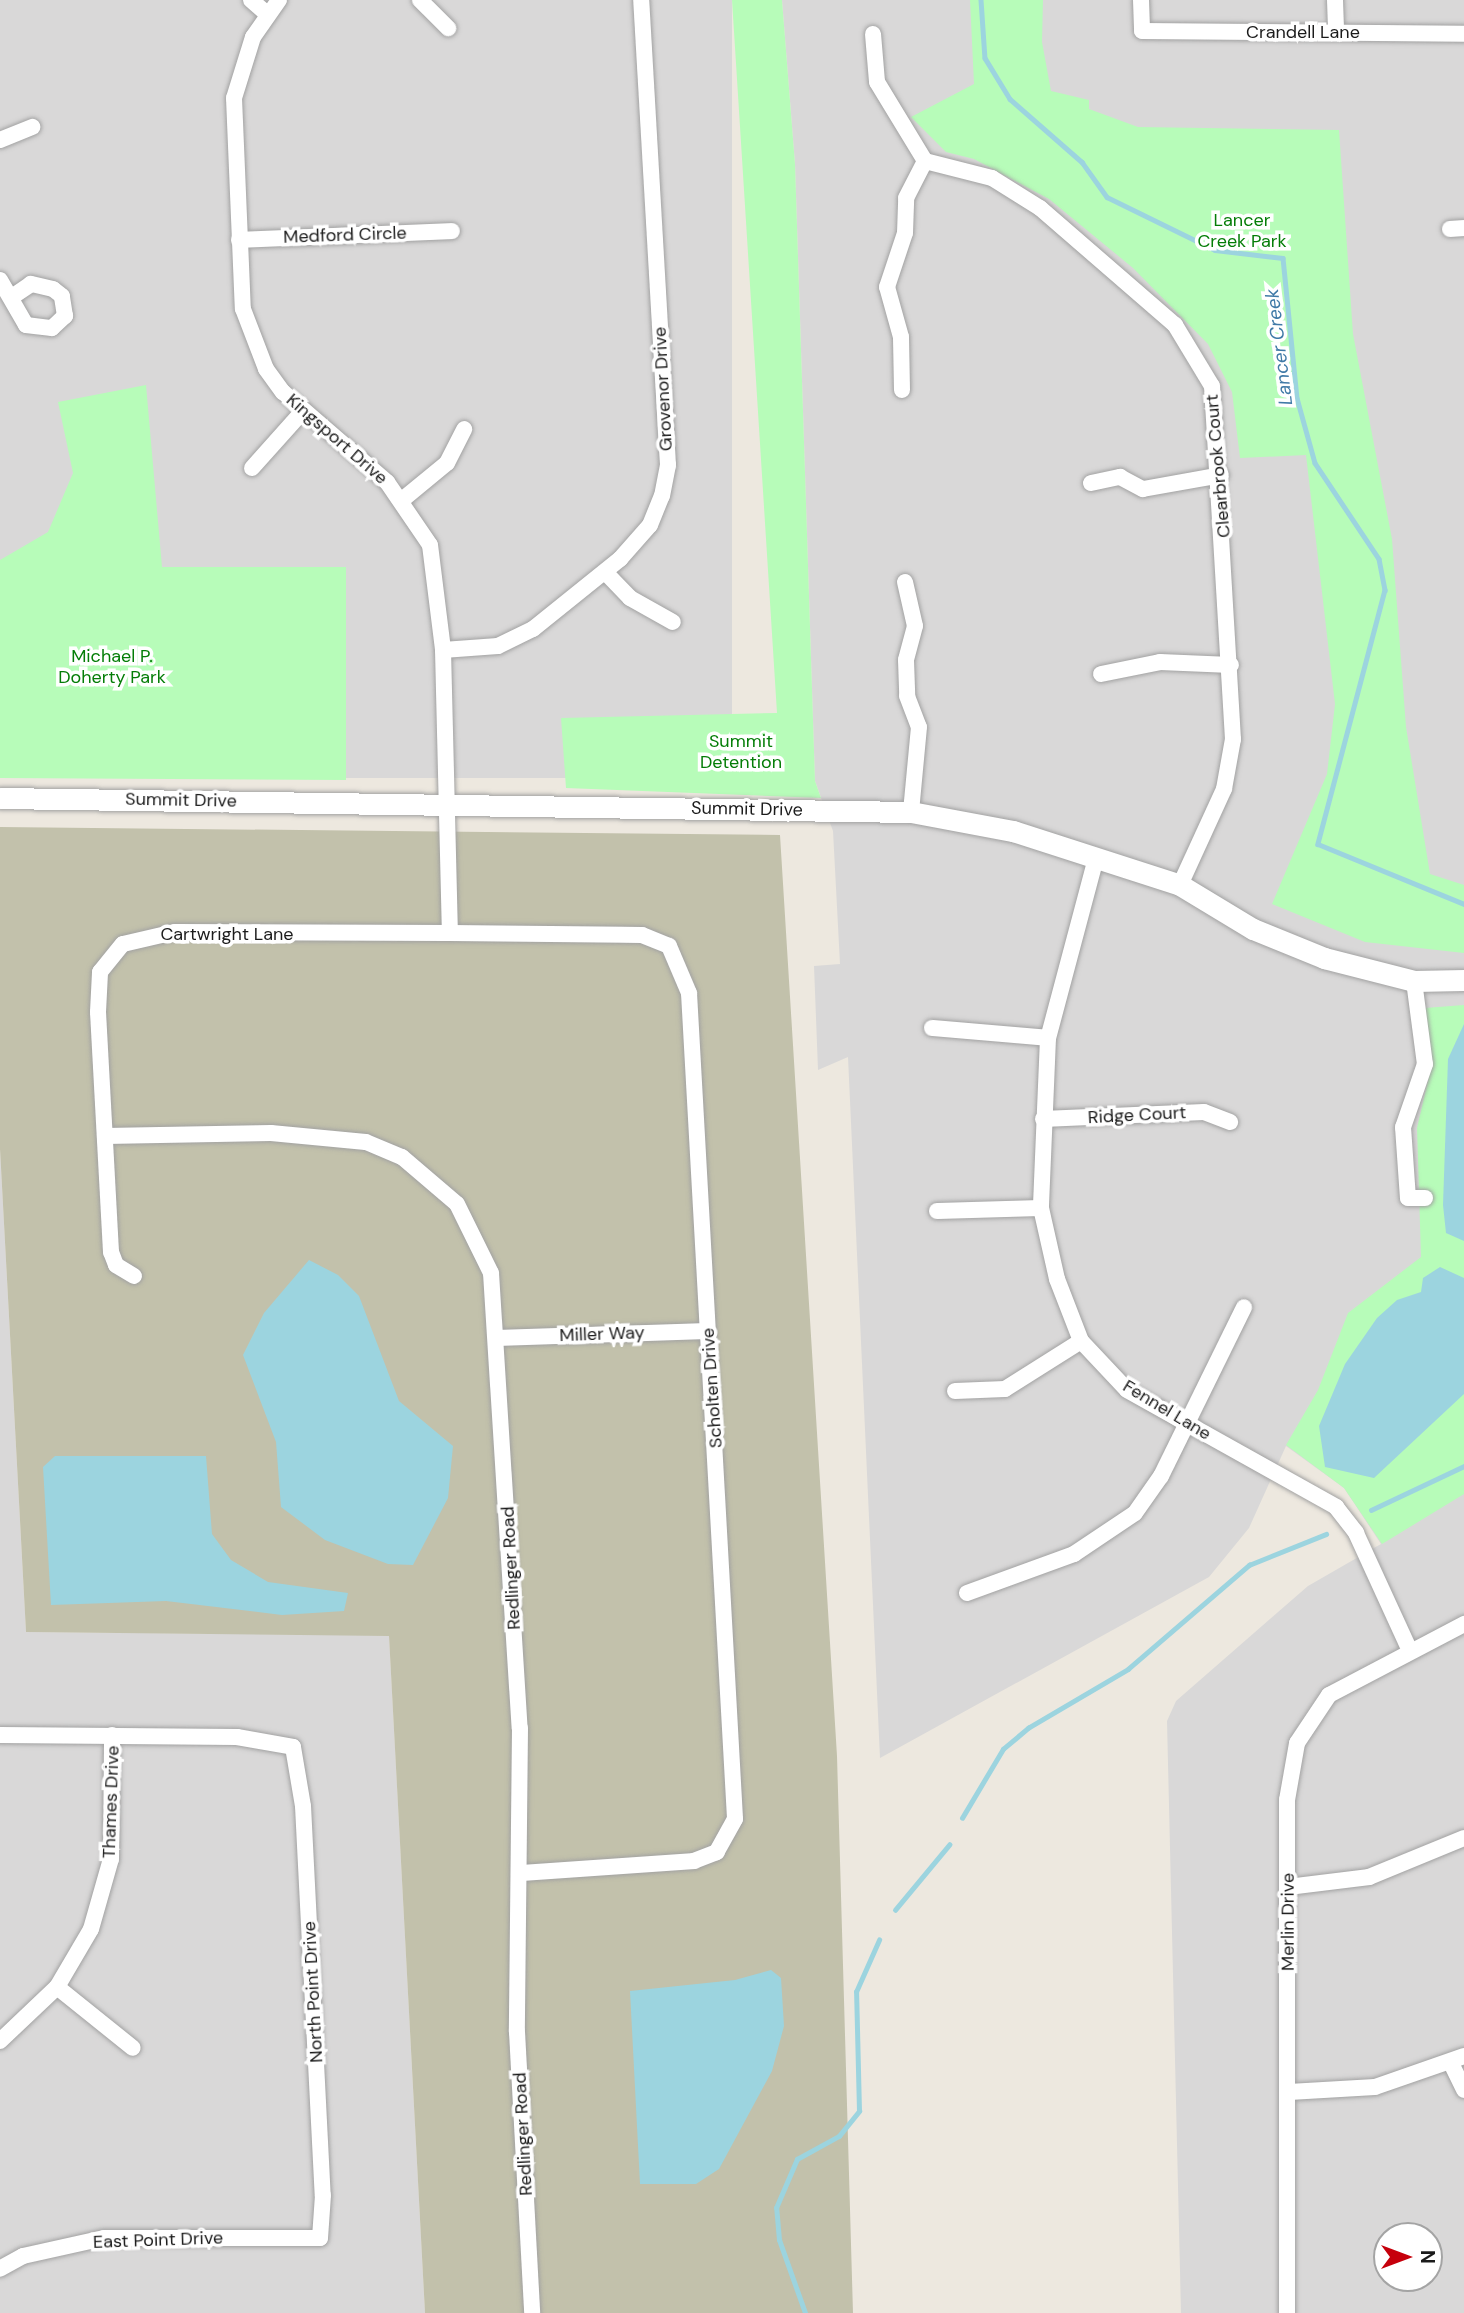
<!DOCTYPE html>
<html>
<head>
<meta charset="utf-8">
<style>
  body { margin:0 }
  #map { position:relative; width:1464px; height:2313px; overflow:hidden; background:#ede8df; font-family:"DM Sans",sans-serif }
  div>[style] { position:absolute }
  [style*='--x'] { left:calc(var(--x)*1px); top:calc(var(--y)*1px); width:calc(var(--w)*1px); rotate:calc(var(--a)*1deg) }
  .residential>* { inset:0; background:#d9d8d8; transform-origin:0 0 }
  .construction>* { inset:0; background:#c2c1ab }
  .park>* { inset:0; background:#b7fcb9 }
  .water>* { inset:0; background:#9cd4df }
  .stream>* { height:4.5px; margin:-2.25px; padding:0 2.25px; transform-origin:2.25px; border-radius:2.25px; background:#9cd4df }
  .roads { filter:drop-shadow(0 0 2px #a2a2a2) drop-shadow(0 0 2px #a2a2a2) }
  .minor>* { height:16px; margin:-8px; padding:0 8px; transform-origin:8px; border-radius:8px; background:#fff }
  .tertiary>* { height:21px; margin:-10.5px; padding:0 10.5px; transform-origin:10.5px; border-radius:10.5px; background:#fff }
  span { translate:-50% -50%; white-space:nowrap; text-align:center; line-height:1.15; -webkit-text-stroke:7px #fff; paint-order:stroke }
  .street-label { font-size:18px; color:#1b1b1b }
  .park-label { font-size:18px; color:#047d07 }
  .water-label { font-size:19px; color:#407aa7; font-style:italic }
  .north { position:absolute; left:1373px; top:2222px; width:70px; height:70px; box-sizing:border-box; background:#fff; border:2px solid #a4a4a4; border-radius:50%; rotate:90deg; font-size:19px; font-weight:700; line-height:28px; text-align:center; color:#1b1b1b }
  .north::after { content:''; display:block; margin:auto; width:24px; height:32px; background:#c6000c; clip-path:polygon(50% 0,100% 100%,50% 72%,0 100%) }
</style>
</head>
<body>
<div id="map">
  <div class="residential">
    <i style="left:0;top:0;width:732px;height:778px"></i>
    <i style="clip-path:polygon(evenodd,782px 0,1464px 0,1464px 2313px,1181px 2313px,1167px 1721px,1176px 1701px,1308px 1586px,1381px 1544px,1344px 1488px,1286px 1446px,1249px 1528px,1209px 1577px,880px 1758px,848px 1057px,818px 1070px,814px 966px,840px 964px,833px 831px,815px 781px,795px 164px,782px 0,1387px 2236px,1429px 2236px,1429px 2278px,1387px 2278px,1387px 2236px)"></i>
    <i style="clip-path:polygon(0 1149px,26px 1632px,389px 1635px,425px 2313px,0 2313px)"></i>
  </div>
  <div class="construction">
    <i style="clip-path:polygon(0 827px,780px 835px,837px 1756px,853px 2313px,425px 2313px,389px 1636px,26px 1632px,0 1149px)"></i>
  </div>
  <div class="park">
    <i style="clip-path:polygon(732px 0,782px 0,795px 164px,815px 781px,821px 798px,566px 788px,561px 718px,777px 713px)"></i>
    <i style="clip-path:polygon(970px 0,1043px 0,1042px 42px,1051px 91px,1089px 100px,1089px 109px,1138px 127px,1339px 130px,1353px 334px,1392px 539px,1406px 727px,1430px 874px,1464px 885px,1464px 953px,1365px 942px,1272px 904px,1327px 774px,1335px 704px,1306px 455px,1240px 458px,1232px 392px,1208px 344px,1133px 268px,1049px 199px,974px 159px,946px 152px,911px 117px,974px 84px)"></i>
    <i style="clip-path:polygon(146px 385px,162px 567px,346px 567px,346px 780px,0 778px,0 560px,48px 532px,73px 473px,58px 402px)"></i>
    <i style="clip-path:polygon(1464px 1005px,1464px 1494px,1382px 1544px,1344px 1488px,1286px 1445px,1318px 1390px,1348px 1313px,1421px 1257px,1417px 1128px,1432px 1063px,1425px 1008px)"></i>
  </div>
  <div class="water">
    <i style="clip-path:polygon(1464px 1024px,1464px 1241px,1446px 1233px,1443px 1205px,1448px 1059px)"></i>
    <i style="clip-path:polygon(309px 1260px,338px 1275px,359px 1296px,399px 1401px,453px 1446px,448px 1498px,413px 1565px,388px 1564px,325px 1540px,281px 1507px,276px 1442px,243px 1355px,264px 1313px)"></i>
    <i style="clip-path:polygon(1440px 1267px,1464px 1278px,1464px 1394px,1374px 1478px,1325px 1467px,1319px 1426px,1345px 1364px,1377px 1318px,1397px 1300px,1421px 1292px,1423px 1278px)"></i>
    <i style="clip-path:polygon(55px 1456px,206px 1456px,212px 1534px,231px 1560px,268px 1582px,348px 1593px,344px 1611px,282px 1615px,166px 1601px,51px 1605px,43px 1467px)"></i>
    <i style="clip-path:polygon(771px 1970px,781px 1978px,784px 2026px,772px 2071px,719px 2169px,696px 2184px,640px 2184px,630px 1991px,735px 1980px)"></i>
  </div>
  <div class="stream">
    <i style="--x:981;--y:0;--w:58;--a:86.1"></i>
    <i style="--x:985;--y:58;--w:48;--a:58.6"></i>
    <i style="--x:1010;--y:99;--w:96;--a:41.2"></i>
    <i style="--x:1082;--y:162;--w:43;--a:54.5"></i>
    <i style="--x:1107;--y:197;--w:120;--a:26.1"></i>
    <i style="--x:1215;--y:250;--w:68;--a:6.7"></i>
    <i style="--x:1283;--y:258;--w:141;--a:84.3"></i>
    <i style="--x:1297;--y:398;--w:67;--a:74.5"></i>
    <i style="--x:1315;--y:463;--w:115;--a:56.3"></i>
    <i style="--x:1379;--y:559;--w:32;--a:79"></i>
    <i style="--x:1385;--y:590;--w:263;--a:104.8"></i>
    <i style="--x:1318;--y:844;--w:158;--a:22.3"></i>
    <i style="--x:1371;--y:1510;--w:103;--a:-25.3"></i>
    <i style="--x:962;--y:1818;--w:80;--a:-59.3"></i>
    <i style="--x:1003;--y:1749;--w:33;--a:-40"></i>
    <i style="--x:1028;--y:1728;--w:116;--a:-30.5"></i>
    <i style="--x:1128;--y:1669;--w:160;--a:-40.7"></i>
    <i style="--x:1249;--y:1565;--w:83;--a:-21.9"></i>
    <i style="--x:895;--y:1910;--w:85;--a:-50.3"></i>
    <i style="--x:805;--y:2313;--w:77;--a:-109.6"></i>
    <i style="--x:779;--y:2240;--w:32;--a:-95"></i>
    <i style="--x:776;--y:2208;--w:53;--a:-66.8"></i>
    <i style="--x:797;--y:2159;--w:48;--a:-28.7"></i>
    <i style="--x:839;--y:2136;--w:32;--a:-51"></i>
    <i style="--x:859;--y:2111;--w:119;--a:-91.4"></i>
    <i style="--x:856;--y:1992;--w:57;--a:-66.1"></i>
  </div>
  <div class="roads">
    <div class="minor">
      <i style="--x:251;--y:0;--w:20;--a:41"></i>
      <i style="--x:279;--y:0;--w:45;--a:125.1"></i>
      <i style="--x:253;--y:37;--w:64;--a:107.3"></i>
      <i style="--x:234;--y:98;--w:211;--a:87.6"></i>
      <i style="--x:243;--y:309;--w:64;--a:69"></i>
      <i style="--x:266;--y:369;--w:29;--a:54"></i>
      <i style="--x:283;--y:392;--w:138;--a:40.9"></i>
      <i style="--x:387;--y:482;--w:76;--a:55.7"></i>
      <i style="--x:430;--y:545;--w:106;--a:82.9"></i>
      <i style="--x:443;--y:650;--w:283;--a:88.6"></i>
      <i style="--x:420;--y:0;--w:40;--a:45"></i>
      <i style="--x:1141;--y:0;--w:31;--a:88"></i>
      <i style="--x:1142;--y:31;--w:322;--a:0.5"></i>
      <i style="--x:1335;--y:0;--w:32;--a:88"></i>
      <i style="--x:873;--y:34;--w:48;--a:85.2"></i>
      <i style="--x:877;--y:82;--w:92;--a:58.7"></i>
      <i style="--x:925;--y:161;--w:69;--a:14.2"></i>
      <i style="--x:992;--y:178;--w:57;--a:32"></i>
      <i style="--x:1040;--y:208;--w:179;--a:40.9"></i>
      <i style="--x:1175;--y:325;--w:71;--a:58.8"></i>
      <i style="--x:1212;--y:386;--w:354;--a:86.6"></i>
      <i style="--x:1233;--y:739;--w:51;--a:100.2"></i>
      <i style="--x:1224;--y:789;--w:106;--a:114.6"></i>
      <i style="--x:0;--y:140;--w:35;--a:-22"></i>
      <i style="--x:1450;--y:229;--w:14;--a:-4"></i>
      <i style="--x:239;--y:240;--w:213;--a:-2.4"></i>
      <i style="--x:0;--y:280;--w:52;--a:60"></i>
      <i style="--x:26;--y:325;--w:26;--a:7"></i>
      <i style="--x:52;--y:328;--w:18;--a:-43"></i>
      <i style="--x:65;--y:316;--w:20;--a:-99"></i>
      <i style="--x:62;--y:296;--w:11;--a:-142"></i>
      <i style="--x:53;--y:289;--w:23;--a:-167"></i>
      <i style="--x:31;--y:284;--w:22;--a:146"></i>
      <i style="--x:902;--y:390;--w:53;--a:-91.1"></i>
      <i style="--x:901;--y:337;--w:52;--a:-105.6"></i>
      <i style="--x:887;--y:287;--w:57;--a:-71.6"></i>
      <i style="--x:905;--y:233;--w:35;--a:-88"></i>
      <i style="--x:906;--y:198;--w:42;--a:-62.8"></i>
      <i style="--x:252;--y:468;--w:76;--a:-48.2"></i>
      <i style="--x:1091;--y:483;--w:30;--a:-12"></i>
      <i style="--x:1120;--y:477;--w:26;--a:28"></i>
      <i style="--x:1143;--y:489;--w:79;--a:-10.2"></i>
      <i style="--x:402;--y:500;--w:58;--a:-39.4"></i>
      <i style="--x:447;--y:463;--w:38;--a:-63"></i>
      <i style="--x:605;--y:572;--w:36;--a:46"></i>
      <i style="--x:630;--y:598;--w:49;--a:29.2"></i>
      <i style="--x:905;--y:582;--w:45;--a:77.2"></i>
      <i style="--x:915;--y:626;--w:35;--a:105"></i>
      <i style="--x:906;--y:660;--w:36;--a:88"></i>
      <i style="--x:907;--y:696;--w:33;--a:69"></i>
      <i style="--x:919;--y:727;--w:85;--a:95.4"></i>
      <i style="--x:443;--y:650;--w:55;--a:-4.2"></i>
      <i style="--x:498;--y:646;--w:39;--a:-26"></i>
      <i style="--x:533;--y:629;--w:112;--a:-38.8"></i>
      <i style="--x:620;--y:559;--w:45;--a:-48.6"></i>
      <i style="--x:650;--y:525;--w:31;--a:-68"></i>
      <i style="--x:662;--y:496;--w:32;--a:-79"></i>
      <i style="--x:668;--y:465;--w:466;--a:-93.3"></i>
      <i style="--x:1101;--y:674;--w:60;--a:-11.5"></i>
      <i style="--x:1160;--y:662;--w:71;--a:2.4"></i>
      <i style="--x:1096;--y:858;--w:186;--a:104.9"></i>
      <i style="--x:1048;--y:1038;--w:170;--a:92.4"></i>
      <i style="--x:1041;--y:1208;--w:73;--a:77.3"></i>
      <i style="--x:1057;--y:1279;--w:66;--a:68.8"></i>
      <i style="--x:1081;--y:1341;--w:67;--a:46.8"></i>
      <i style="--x:1127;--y:1390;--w:240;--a:29.2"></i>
      <i style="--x:1336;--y:1507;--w:33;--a:52"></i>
      <i style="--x:1356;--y:1533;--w:128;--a:65.4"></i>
      <i style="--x:1414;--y:981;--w:84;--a:82.5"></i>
      <i style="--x:1425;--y:1064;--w:67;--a:109.2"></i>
      <i style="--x:1403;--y:1127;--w:71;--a:86"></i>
      <i style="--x:1408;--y:1198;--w:17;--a:0"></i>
      <i style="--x:932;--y:1028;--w:116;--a:4.9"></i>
      <i style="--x:1043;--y:1119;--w:161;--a:-2.5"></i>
      <i style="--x:1204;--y:1112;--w:28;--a:21"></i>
      <i style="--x:105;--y:1136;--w:166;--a:-1"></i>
      <i style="--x:271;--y:1133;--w:95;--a:5.4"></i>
      <i style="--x:366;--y:1142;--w:39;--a:23"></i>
      <i style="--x:402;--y:1157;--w:72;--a:40.5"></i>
      <i style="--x:457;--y:1204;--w:77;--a:63.8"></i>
      <i style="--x:491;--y:1273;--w:456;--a:86.4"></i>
      <i style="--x:520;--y:1728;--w:304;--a:90.6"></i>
      <i style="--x:517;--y:2032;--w:281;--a:86.9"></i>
      <i style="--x:937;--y:1211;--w:104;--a:-1.7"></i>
      <i style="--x:134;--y:1276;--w:21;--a:-149"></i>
      <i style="--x:116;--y:1265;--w:14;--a:-111"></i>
      <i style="--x:111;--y:1252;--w:240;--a:-93.1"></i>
      <i style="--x:98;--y:1012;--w:40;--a:-87.1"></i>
      <i style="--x:100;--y:972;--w:36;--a:-51"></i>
      <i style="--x:123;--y:944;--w:53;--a:-13"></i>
      <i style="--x:175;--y:932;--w:275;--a:0.2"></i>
      <i style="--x:450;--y:933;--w:192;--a:0.6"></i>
      <i style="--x:642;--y:935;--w:29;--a:22"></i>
      <i style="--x:669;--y:946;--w:51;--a:66.9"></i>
      <i style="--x:689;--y:993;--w:827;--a:86.81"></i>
      <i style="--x:735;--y:1819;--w:38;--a:119"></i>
      <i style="--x:717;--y:1852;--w:25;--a:159"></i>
      <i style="--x:694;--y:1861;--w:172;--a:176"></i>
      <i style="--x:497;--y:1338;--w:210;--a:-1.9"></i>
      <i style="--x:955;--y:1391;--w:50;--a:-2.3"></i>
      <i style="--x:1005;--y:1389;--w:90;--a:-32.3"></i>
      <i style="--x:967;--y:1593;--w:114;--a:-20"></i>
      <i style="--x:1074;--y:1554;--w:73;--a:-33.9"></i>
      <i style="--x:1135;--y:1513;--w:45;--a:-54.9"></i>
      <i style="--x:1161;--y:1476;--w:188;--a:-63.8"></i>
      <i style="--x:0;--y:1735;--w:237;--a:0.5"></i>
      <i style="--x:237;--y:1737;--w:57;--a:10.1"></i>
      <i style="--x:293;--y:1747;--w:60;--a:80.4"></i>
      <i style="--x:303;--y:1806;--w:390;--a:87.1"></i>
      <i style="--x:323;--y:2195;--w:43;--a:94"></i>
      <i style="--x:320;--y:2238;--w:216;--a:180"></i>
      <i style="--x:104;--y:2238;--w:83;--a:167.5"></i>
      <i style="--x:23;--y:2256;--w:26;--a:151"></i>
      <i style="--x:1288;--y:1887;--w:82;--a:-7"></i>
      <i style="--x:1369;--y:1877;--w:103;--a:-22.3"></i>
      <i style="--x:57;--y:1987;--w:97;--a:38.8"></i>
      <i style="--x:0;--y:2041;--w:79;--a:-43.5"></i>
      <i style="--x:57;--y:1987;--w:67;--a:-59.6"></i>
      <i style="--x:91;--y:1929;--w:73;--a:-74.1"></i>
      <i style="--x:111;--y:1859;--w:124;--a:-89.5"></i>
      <i style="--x:1451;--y:2063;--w:30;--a:64"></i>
      <i style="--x:1289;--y:2092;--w:86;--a:-3.3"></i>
      <i style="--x:1375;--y:2087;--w:94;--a:-19.2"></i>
      <i style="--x:1287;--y:2313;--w:513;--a:-90"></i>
      <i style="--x:1287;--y:1800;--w:58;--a:-80"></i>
      <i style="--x:1297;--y:1743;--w:58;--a:-56.3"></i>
      <i style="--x:1329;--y:1695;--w:153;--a:-27.7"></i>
    </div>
    <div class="tertiary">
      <i style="--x:0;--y:798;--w:911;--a:0.88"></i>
      <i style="--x:911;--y:812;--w:104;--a:10.6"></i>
      <i style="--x:1013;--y:831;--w:176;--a:17.9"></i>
      <i style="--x:1180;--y:885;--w:85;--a:31.1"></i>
      <i style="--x:1253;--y:929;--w:77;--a:22.2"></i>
      <i style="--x:1324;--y:958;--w:93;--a:14.3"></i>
      <i style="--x:1414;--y:981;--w:50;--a:-1.1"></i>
    </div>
  </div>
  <div class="street-label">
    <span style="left:1303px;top:32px">Crandell Lane</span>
    <span style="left:345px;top:235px;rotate:-2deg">Medford Circle</span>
    <span style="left:663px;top:389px;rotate:-93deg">Grovenor Drive</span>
    <span style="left:337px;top:439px;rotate:41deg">Kingsport Drive</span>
    <span style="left:1218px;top:466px;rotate:-95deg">Clearbrook Court</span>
    <span style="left:181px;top:800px;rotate:1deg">Summit Drive</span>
    <span style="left:747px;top:809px;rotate:1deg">Summit Drive</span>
    <span style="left:227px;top:934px">Cartwright Lane</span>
    <span style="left:1137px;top:1115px;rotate:-3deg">Ridge Court</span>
    <span style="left:602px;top:1334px;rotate:-2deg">Miller Way</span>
    <span style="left:712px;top:1388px;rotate:-94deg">Scholten Drive</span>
    <span style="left:1167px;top:1410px;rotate:31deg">Fennel Lane</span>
    <span style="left:511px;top:1568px;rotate:-93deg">Redlinger Road</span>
    <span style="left:111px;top:1802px;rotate:-88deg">Thames Drive</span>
    <span style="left:1288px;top:1922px;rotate:-90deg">Merlin Drive</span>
    <span style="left:313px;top:1992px;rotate:-93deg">North Point Drive</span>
    <span style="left:523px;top:2134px;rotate:-93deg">Redlinger Road</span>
    <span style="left:158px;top:2240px;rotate:-2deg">East Point Drive</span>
  </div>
  <div class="park-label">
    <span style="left:1242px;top:231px">Lancer<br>Creek Park</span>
    <span style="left:112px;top:667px">Michael P.<br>Doherty Park</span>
    <span style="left:741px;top:752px">Summit<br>Detention</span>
  </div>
  <div class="water-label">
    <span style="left:1279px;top:347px;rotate:-97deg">Lancer Creek</span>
  </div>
  <div class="north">N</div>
</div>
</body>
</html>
